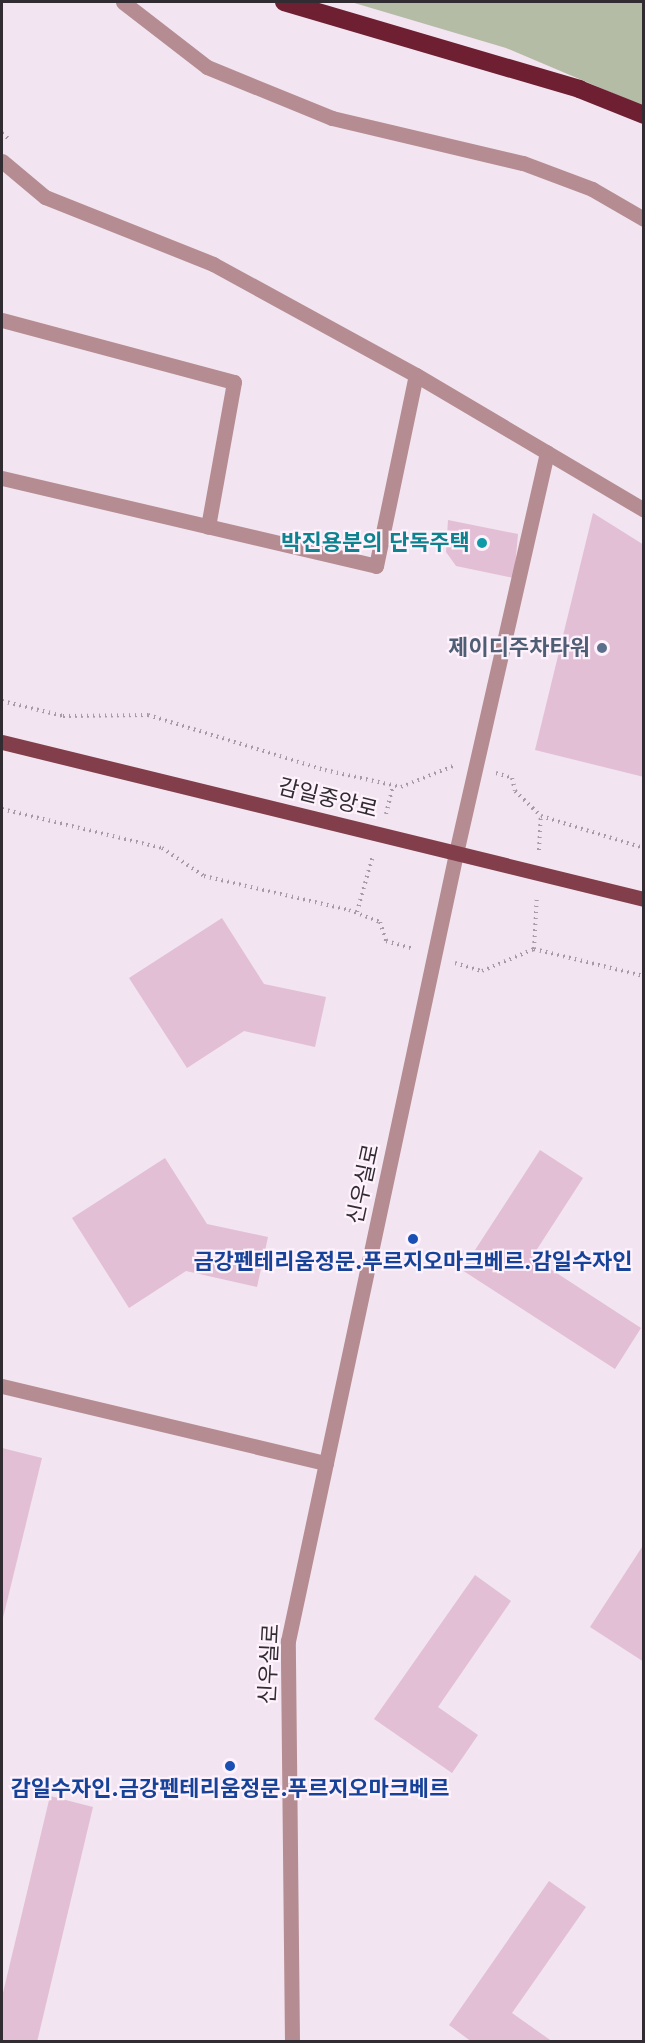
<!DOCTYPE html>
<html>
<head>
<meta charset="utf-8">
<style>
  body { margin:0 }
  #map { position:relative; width:645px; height:2043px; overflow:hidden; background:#f2e4f0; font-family:Jost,"Noto Sans KR",sans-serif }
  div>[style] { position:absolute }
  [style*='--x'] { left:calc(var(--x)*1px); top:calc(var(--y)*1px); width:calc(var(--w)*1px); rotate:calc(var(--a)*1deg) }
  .green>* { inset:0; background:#b4bca6 }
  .building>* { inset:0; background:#e2bfd5 }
  .path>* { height:4px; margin-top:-2px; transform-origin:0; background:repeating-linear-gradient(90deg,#a79ca6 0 1.5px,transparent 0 6px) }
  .minor>* { height:15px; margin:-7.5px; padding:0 7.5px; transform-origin:7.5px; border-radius:7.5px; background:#b58c91 }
  .major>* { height:15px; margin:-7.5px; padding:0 7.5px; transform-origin:7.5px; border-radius:7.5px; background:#823f4b }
  .highway>* { height:18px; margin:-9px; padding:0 9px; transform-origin:9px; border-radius:9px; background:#6e2032 }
  .dots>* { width:16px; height:16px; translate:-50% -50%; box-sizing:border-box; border:3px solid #fef2fc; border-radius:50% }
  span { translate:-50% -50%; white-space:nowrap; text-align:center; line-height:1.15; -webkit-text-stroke:4.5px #fef2fc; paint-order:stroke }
  .culture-label { font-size:22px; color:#0d838f; font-weight:700 }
  .right { translate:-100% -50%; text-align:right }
  .service-label { font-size:22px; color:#4e5e75; font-weight:700 }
  .street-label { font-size:22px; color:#312c31 }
  .transit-label { font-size:22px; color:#164399; font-weight:700 }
  .frame { position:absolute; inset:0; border:3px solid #312c31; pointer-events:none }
</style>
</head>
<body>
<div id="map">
  <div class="green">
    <i style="clip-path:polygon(351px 2px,643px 2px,643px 106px,506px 48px)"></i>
  </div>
  <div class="building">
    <i style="clip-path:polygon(593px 513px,644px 545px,644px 777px,535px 750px)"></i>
    <i style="clip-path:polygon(448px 520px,518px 534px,514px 578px,456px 566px,446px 552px)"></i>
    <i style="clip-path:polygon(222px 918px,264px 984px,326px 997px,315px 1047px,244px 1031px,187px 1068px,129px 978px)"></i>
    <i style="clip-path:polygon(540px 1150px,583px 1178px,532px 1257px,641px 1328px,615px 1369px,462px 1270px)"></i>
    <i style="clip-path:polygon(165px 1158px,207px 1224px,268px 1237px,257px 1287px,186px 1271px,129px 1308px,72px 1218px)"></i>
    <i style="clip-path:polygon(2px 1448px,42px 1458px,2px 1622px)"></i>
    <i style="clip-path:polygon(644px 1544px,644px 1662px,590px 1627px)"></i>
    <i style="clip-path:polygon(475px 1575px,511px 1601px,438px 1707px,478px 1735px,452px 1773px,374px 1719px)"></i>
    <i style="clip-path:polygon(50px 1796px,93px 1807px,37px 2042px,2px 2042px,2px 1997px)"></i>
    <i style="clip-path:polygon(549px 1881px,586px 1907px,512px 2013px,553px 2042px,472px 2042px,449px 2025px)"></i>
  </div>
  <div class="path">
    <i style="--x:2;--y:133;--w:9;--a:41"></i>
    <i style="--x:2;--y:701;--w:63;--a:13.8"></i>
    <i style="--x:63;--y:716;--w:85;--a:-0.7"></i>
    <i style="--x:148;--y:715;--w:185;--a:17.3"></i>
    <i style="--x:325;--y:770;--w:78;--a:12.6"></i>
    <i style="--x:401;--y:787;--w:56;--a:-22"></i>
    <i style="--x:496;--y:773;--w:17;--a:17"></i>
    <i style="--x:512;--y:778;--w:13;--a:77"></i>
    <i style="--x:515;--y:791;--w:36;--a:44"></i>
    <i style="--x:541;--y:816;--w:108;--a:17.3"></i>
    <i style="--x:2;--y:809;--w:165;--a:13.7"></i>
    <i style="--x:162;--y:848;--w:50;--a:33.7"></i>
    <i style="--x:204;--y:876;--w:149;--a:13.2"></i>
    <i style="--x:349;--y:910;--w:33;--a:21"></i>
    <i style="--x:380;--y:922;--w:20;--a:72"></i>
    <i style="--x:386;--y:941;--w:29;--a:16"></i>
    <i style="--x:386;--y:814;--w:29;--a:-76"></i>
    <i style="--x:539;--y:850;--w:34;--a:-87"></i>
    <i style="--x:357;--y:912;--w:59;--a:-74.3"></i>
    <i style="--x:534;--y:949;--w:53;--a:-86.8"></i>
    <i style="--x:455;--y:963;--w:28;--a:17"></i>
    <i style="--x:482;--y:971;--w:56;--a:-22.9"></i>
    <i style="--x:534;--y:949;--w:113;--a:13.8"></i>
  </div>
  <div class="minor">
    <i style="--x:123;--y:2;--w:106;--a:37.7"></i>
    <i style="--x:207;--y:67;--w:135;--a:22.2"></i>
    <i style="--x:332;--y:118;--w:196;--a:13.3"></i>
    <i style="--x:523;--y:163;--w:74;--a:20.6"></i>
    <i style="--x:592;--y:189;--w:60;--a:30"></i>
    <i style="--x:2;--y:161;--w:56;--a:39.9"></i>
    <i style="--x:45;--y:197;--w:181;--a:21.7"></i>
    <i style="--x:213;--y:264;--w:231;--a:28.7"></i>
    <i style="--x:416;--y:375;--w:265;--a:30.6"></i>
    <i style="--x:2;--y:320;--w:240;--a:15"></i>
    <i style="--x:234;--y:382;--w:147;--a:100.2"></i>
    <i style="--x:2;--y:478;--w:384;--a:13.2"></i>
    <i style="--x:376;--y:566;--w:195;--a:-78.2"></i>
    <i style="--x:2;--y:1386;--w:333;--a:13.4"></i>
    <i style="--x:292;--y:2042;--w:401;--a:-90.6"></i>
    <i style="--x:288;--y:1641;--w:806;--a:-77.96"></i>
    <i style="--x:456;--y:853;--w:411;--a:-77.2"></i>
  </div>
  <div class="major">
    <i style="--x:2;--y:742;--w:661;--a:13.74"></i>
  </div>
  <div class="highway">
    <i style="--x:284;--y:2;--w:308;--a:16.4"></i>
    <i style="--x:579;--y:89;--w:70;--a:21.8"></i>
  </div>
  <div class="dots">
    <i style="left:482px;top:543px;background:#0f9aa8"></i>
    <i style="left:602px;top:648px;background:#5c6f8a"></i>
    <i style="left:413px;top:1239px;background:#1a4fb4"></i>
    <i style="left:230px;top:1766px;background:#1a4fb4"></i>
  </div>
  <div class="culture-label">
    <span class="right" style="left:470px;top:543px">박진용분의 단독주택</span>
  </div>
  <div class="service-label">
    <span class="right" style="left:590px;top:648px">제이디주차타워</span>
  </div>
  <div class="street-label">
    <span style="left:328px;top:798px;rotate:14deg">감일중앙로</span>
    <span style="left:363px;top:1184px;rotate:-78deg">신우실로</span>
    <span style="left:269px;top:1664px;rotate:-87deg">신우실로</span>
  </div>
  <div class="transit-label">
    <span style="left:413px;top:1262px">금강펜테리움정문.푸르지오마크베르.감일수자인</span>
    <span style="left:230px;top:1789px">감일수자인.금강펜테리움정문.푸르지오마크베르</span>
  </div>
  <div class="frame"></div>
</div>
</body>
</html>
